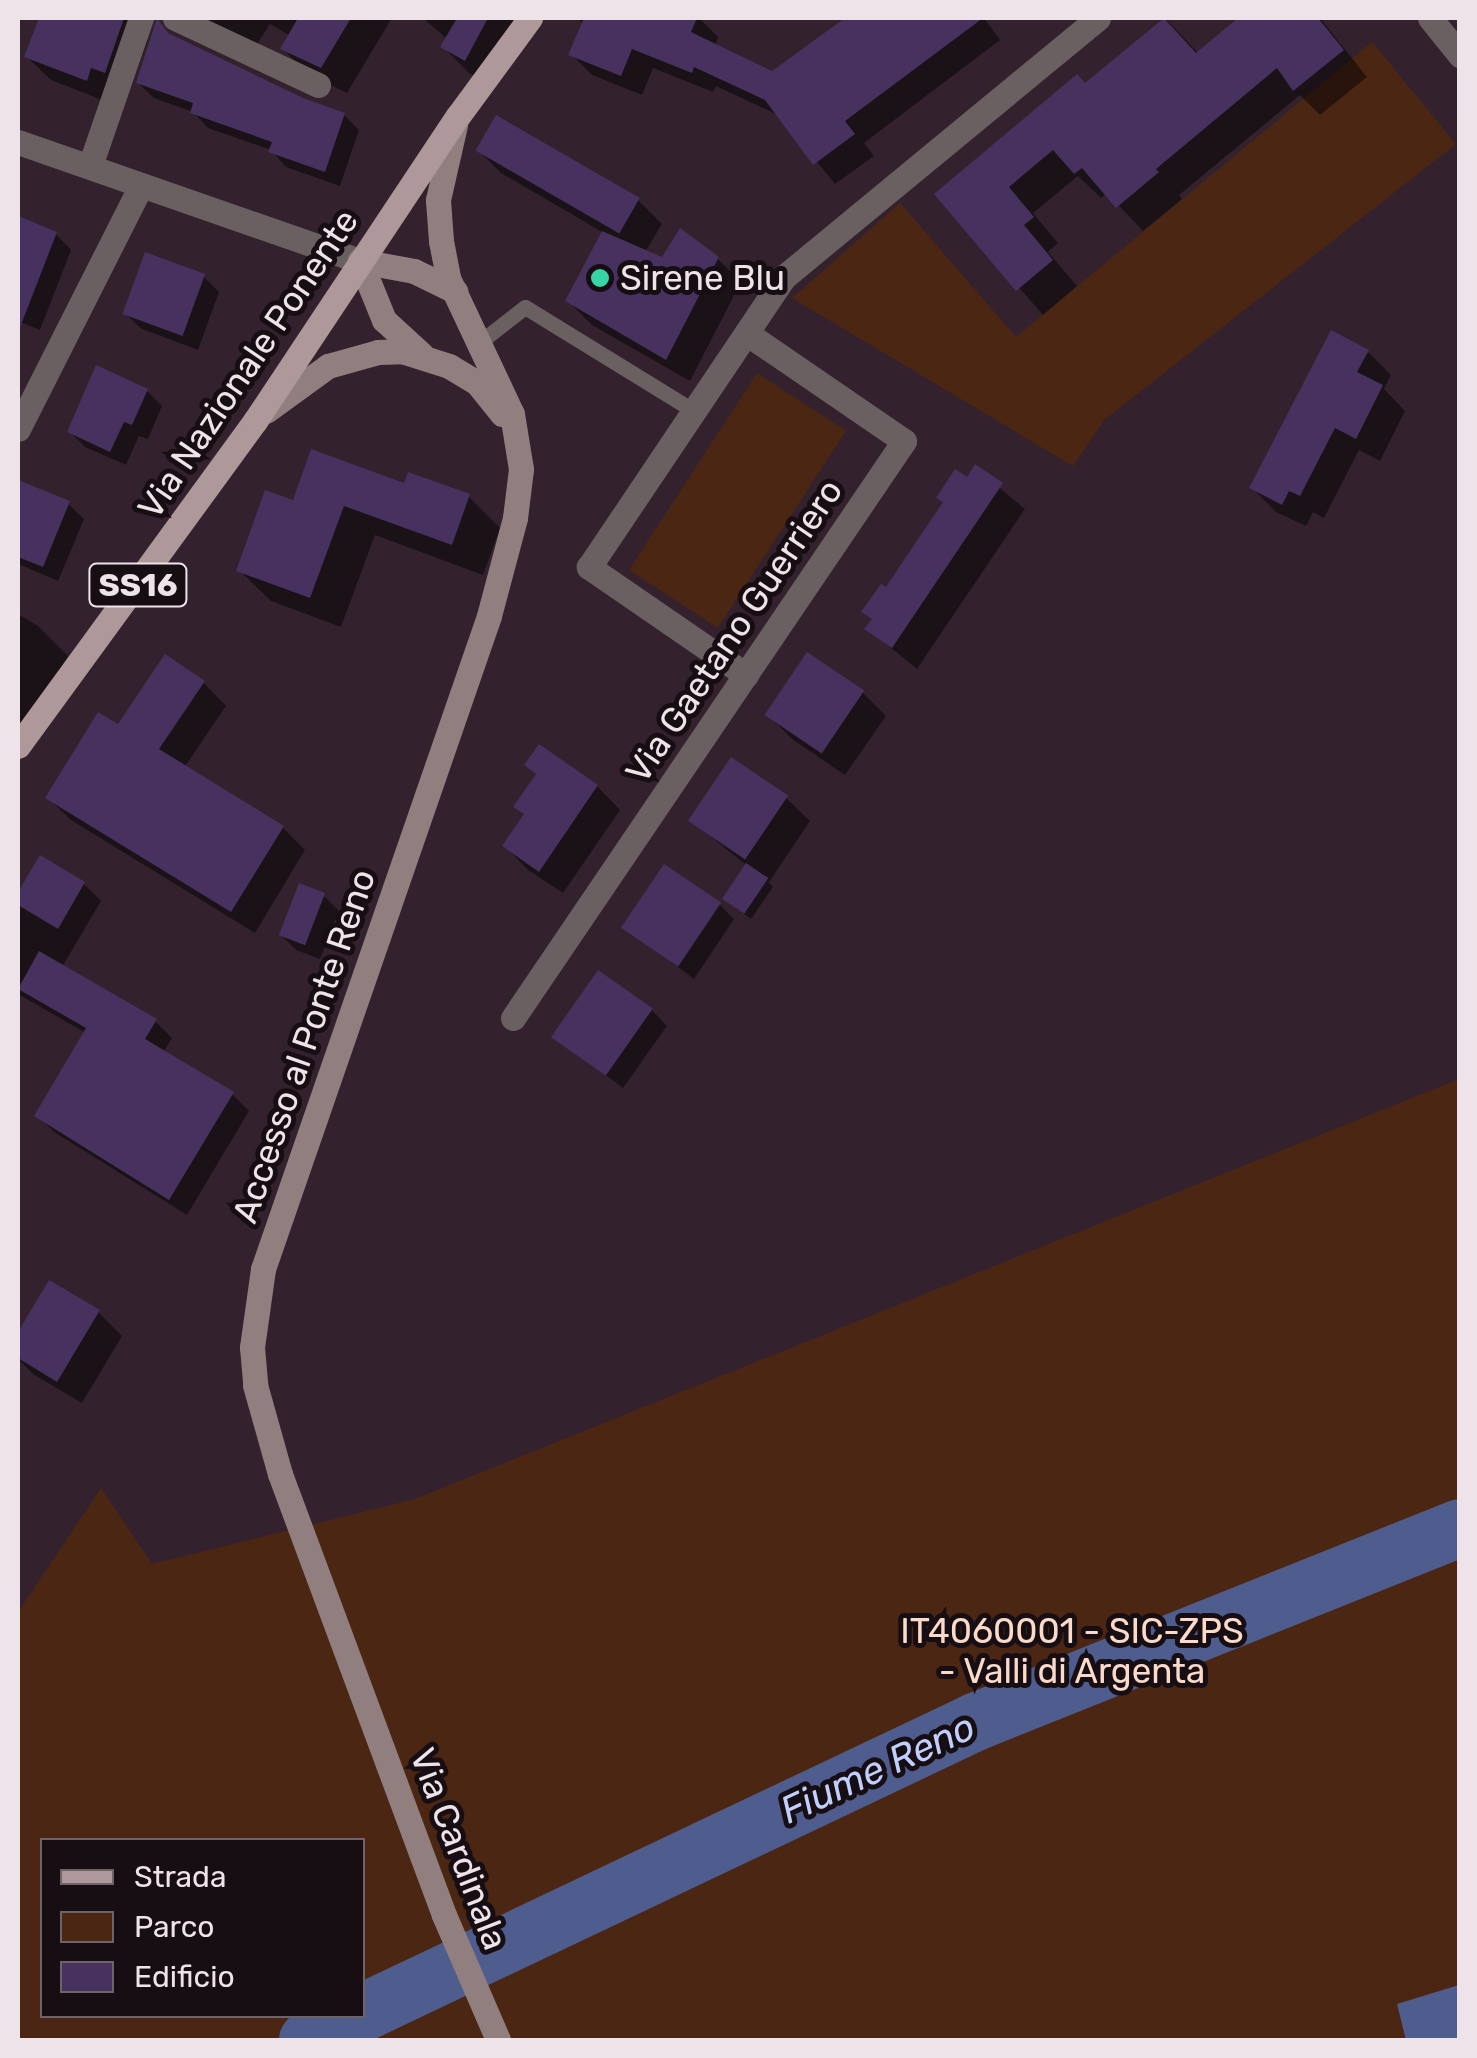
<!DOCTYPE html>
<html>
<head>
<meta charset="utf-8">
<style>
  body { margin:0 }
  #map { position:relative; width:1477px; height:2058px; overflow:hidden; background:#33222d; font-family:Rubik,sans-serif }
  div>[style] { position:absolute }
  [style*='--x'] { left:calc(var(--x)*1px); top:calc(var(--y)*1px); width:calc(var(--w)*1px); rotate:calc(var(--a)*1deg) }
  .green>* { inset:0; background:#4b2713; transform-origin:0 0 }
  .water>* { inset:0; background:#4f5d8e }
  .shadow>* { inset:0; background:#0007 }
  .river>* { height:58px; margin:-29px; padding:0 29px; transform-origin:29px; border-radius:29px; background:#4f5d8e }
  .building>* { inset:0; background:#47315f; transform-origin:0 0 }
  .service>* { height:15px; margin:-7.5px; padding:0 7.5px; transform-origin:7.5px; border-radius:7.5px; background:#6b6061 }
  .minor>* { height:25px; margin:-12.5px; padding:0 12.5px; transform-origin:12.5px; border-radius:12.5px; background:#6b6061 }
  .tertiary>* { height:25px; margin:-12.5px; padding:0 12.5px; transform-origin:12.5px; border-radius:12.5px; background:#6b6061 }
  .secondary>* { height:25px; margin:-12.5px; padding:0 12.5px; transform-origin:12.5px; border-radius:12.5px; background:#917f80 }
  .primary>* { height:25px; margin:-12.5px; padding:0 12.5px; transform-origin:12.5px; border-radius:12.5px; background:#ae9899 }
  .dots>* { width:28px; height:28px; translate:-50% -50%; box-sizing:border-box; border:5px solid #160e13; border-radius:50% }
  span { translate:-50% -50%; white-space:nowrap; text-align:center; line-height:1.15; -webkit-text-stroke:10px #160e13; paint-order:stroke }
  .shield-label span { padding:2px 8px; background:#160e13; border:2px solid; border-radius:8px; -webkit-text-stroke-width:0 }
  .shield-label { font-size:32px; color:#efe3ea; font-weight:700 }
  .poi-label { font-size:35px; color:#efe3ea }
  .left { translate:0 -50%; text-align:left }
  .street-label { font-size:35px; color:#efe3ea }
  .park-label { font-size:35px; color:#fcdac9 }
  .water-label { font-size:38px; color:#c0cffd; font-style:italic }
  .frame { position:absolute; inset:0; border:20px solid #efe3ea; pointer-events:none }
  .legend { position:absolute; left:40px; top:1838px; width:325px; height:180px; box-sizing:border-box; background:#160e13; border:2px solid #6d6369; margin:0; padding:12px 18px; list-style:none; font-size:30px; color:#efe3ea }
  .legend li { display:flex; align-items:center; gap:20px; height:50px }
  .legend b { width:50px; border:2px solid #6d6369 }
</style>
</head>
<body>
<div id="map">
  <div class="green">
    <i style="clip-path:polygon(1372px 42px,1456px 144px,1104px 420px,1073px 466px,792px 298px,900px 203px,1016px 337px)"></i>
    <i style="left:757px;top:373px;width:106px;height:235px;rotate:33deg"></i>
    <i style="clip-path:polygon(evenodd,1459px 1079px,1459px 2040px,18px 2040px,18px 1612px,101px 1488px,152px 1564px,415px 1499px,1459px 1079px,42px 1840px,362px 1840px,362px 2016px,42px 2016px,42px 1840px)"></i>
  </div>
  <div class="water">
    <i style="clip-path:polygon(1459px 1985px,1459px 2040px,1406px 2040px,1397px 2004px)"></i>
  </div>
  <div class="shadow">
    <i style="clip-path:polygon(42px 18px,143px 18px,138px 30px,148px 40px,128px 95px,115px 90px,110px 103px,51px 80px,27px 57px)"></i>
    <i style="clip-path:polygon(206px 18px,392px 18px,347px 93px,308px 74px,283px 49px,290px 36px,270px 24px,254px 49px,223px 34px)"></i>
    <i style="clip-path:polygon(423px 18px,528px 18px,491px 85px,469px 73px,443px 47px,447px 39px)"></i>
    <i style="clip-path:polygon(577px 18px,699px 18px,718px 37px,715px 46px,773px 74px,849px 18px,984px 18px,1000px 40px,864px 143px,874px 156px,835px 184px,780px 116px,716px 86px,713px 92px,653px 68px,642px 95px,592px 75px,571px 54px,584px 24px)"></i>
    <i style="clip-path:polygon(1236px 18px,1320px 18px,1367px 77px,1320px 115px,1300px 95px,1179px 195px,1182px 199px,1143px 231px,1107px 193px,1101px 198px,1078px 176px,1033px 213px,1058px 243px,1048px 252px,1077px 286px,1043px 315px,938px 194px,1086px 86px,1166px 19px,1199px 54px,1239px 20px)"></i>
    <i style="clip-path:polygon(138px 83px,302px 100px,344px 115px,359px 130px,340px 186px,286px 167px,271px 150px,208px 128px,193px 112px,154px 98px)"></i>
    <i style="clip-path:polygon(478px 150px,638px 200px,662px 224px,645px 252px,663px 260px,717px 258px,741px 282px,690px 381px,592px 325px,568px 301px,604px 233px,501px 173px)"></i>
    <i style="clip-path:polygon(18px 219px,56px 234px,71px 250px,40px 330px,18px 321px)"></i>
    <i style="clip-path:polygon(204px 277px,219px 292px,198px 350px,140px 328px,124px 312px)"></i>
    <i style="clip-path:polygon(1368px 352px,1391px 375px,1384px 389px,1405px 411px,1380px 461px,1359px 450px,1324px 518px,1313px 512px,1306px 526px,1276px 512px,1252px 488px)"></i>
    <i style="clip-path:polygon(147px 391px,162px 406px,148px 439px,139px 436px,126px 465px,85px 447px,70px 432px)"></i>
    <i style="clip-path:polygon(976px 468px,1025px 509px,917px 669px,868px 629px,887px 591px,946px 504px)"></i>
    <i style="clip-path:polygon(18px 483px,68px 504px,84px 519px,58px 581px,18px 564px)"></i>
    <i style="clip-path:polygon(406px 486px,469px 497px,500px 528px,483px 575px,375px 535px,341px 627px,271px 601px,239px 570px,294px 504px)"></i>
    <i style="clip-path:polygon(18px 614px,38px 626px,68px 656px,30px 728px,18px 728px)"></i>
    <i style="clip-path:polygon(165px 658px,204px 683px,226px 706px,184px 768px,283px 828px,305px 850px,255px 933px,71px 820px,48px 798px,119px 728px)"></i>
    <i style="clip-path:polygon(862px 692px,886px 716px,845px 775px,792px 739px,768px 715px)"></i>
    <i style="clip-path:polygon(527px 765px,597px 786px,620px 810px,563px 893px,528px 870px,505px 846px,525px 815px,537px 775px)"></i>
    <i style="clip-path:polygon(786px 798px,810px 821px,769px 882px,773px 887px,751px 919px,732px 905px,747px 866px,692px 821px)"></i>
    <i style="clip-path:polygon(41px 858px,84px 884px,101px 901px,62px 967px,155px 1021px,172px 1038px,163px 1053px,232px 1094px,249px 1111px,187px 1215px,54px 1132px,37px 1115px,86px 1033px,18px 994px,18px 897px)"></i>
    <i style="clip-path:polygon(323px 895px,339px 911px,320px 959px,296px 950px,281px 935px)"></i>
    <i style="clip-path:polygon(719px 904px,734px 919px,694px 979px,625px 927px)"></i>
    <i style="clip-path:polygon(652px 1010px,667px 1026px,623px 1088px,557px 1038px)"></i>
    <i style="clip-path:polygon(50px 1283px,98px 1312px,122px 1336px,82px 1403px,33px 1374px,18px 1359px,18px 1337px)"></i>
  </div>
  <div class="river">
    <i style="--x:362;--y:2013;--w:679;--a:-25.39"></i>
    <i style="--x:975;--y:1722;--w:522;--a:-21.8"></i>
    <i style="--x:308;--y:2040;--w:55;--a:-25.6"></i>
  </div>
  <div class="building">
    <i style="clip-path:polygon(39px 18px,124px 18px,105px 73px,91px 68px,87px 81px,24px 57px)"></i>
    <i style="clip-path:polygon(157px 18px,168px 33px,303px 98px,345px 113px,325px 172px,268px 152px,272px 142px,190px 113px,193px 103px,136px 83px)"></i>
    <i style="clip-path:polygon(298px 18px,351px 18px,321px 68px,280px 49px)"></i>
    <i style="clip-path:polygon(457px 18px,488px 18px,465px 61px,440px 47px)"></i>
    <i style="clip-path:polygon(584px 18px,697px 18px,691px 32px,772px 71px,845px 18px,983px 18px,845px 121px,855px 134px,813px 165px,765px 100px,694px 67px,692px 73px,632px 49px,621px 76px,568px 55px)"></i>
    <i style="clip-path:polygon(1164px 18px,1196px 53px,1238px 18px,1318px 18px,1344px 50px,1293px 91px,1277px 68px,1156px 169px,1159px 172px,1116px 208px,1082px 168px,1074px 174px,1053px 150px,1009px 187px,1034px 217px,1024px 225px,1053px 260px,1016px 291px,934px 194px,1077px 74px,1085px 83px)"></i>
    <i style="left:496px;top:115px;width:166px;height:41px;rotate:30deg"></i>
    <i style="clip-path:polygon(18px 216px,57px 232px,19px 330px,18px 330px)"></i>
    <i style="clip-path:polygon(680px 228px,719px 257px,666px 360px,565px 301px,602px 231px,662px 257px)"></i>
    <i style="left:145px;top:252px;width:64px;height:66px;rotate:20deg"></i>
    <i style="clip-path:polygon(1331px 330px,1369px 350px,1357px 372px,1383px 385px,1356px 439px,1335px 428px,1300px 496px,1289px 491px,1282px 505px,1249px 488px)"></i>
    <i style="clip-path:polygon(96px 365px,148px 389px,132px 425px,124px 422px,110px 452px,67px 432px)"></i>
    <i style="clip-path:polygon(311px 449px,404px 483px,408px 472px,470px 494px,452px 545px,344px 506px,310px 598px,236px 571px,265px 490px,293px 500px)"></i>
    <i style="clip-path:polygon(975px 464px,1003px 483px,892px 648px,864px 629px,872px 619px,861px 612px,881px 584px,886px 587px,943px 502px,936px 498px,955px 469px,967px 477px)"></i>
    <i style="clip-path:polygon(18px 480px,70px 501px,43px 567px,18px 557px)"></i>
    <i style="left:807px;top:652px;width:69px;height:76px;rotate:34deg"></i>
    <i style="clip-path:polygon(165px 654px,205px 681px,159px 749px,284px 826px,231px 912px,45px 798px,98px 712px,118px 724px)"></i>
    <i style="clip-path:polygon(539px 744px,598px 785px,539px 872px,502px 846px,524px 814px,513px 807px,536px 774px,524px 765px)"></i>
    <i style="left:731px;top:757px;width:69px;height:77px;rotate:34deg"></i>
    <i style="clip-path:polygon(40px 855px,85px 882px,58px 929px,18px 905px,18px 892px)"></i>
    <i style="left:746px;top:863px;width:27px;height:43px;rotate:34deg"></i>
    <i style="left:664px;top:864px;width:69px;height:77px;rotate:34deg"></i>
    <i style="left:299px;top:883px;width:28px;height:56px;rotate:21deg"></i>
    <i style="clip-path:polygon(39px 951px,157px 1019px,145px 1039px,234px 1092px,169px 1200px,34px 1116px,86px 1028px,18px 989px)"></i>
    <i style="left:598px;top:970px;width:67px;height:82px;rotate:35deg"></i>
    <i style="clip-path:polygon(49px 1280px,100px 1310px,57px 1382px,18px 1358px,18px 1332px)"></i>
  </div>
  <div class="service">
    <i style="--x:480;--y:342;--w:57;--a:-37.9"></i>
    <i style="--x:525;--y:307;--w:198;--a:31.6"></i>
  </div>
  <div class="minor">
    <i style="--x:175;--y:18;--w:158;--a:25.1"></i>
    <i style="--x:1430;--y:18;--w:48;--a:51"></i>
    <i style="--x:90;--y:166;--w:157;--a:-71"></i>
    <i style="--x:18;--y:429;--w:273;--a:-63.2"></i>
    <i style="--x:746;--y:675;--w:191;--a:-145.5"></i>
    <i style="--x:589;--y:567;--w:349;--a:-56.1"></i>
    <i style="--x:784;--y:277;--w:407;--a:-39.5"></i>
    <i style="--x:513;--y:1018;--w:697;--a:-55.88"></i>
    <i style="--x:904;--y:441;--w:191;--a:-145.6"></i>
  </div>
  <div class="tertiary">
    <i style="--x:18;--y:142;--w:362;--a:19.2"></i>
  </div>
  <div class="secondary">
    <i style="--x:455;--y:125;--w:77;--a:102.8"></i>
    <i style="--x:438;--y:200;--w:41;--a:85.8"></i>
    <i style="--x:441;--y:241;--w:38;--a:79"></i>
    <i style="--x:448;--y:278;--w:150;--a:64.8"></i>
    <i style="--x:512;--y:414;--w:56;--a:80.7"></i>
    <i style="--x:521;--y:469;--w:49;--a:97"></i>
    <i style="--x:515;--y:518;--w:101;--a:104.9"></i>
    <i style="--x:489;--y:616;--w:691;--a:109.09"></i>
    <i style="--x:263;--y:1269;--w:79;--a:98"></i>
    <i style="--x:252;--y:1347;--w:38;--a:85"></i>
    <i style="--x:255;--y:1385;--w:92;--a:74.3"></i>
    <i style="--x:280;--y:1474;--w:471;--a:69.6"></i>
    <i style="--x:444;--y:1915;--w:136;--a:66.6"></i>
    <i style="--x:421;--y:354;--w:50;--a:-137.4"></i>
    <i style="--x:384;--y:320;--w:64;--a:-112.1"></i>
    <i style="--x:360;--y:261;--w:55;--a:10.5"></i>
    <i style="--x:414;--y:271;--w:46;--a:26"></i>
    <i style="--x:266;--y:411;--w:77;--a:-36"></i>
    <i style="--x:328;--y:366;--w:52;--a:-15.6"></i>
    <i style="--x:378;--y:352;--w:24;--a:-2"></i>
    <i style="--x:402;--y:351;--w:49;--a:17.7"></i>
    <i style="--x:449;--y:366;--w:33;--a:31"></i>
    <i style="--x:477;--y:383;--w:40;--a:51"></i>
  </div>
  <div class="primary">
    <i style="--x:18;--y:746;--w:402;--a:-53.9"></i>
    <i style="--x:255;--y:421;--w:366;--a:-56.4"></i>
    <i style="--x:458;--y:116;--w:122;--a:-53.7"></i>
  </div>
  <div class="dots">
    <i style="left:600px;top:278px;background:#37d4a6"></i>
  </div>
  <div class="shield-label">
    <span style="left:138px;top:585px">SS16</span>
  </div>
  <div class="poi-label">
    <span class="left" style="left:620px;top:278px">Sirene Blu</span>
  </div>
  <div class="street-label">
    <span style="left:248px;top:364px;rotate:-56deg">Via Nazionale Ponente</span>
    <span style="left:734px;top:631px;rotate:-56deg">Via Gaetano Guerriero</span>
    <span style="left:304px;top:1046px;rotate:-71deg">Accesso al Ponte Reno</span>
    <span style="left:459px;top:1849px;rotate:69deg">Via Cardinala</span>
  </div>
  <div class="park-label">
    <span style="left:1072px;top:1651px">IT4060001 - SIC-ZPS<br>- Valli di Argenta</span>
  </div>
  <div class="water-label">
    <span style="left:878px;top:1769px;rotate:-25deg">Fiume Reno</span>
  </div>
  <div class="frame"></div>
  <ul class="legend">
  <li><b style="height:12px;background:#ae9899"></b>Strada</li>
  <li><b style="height:28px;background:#4b2713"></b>Parco</li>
  <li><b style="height:28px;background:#47315f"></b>Edificio</li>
  </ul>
</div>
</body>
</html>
